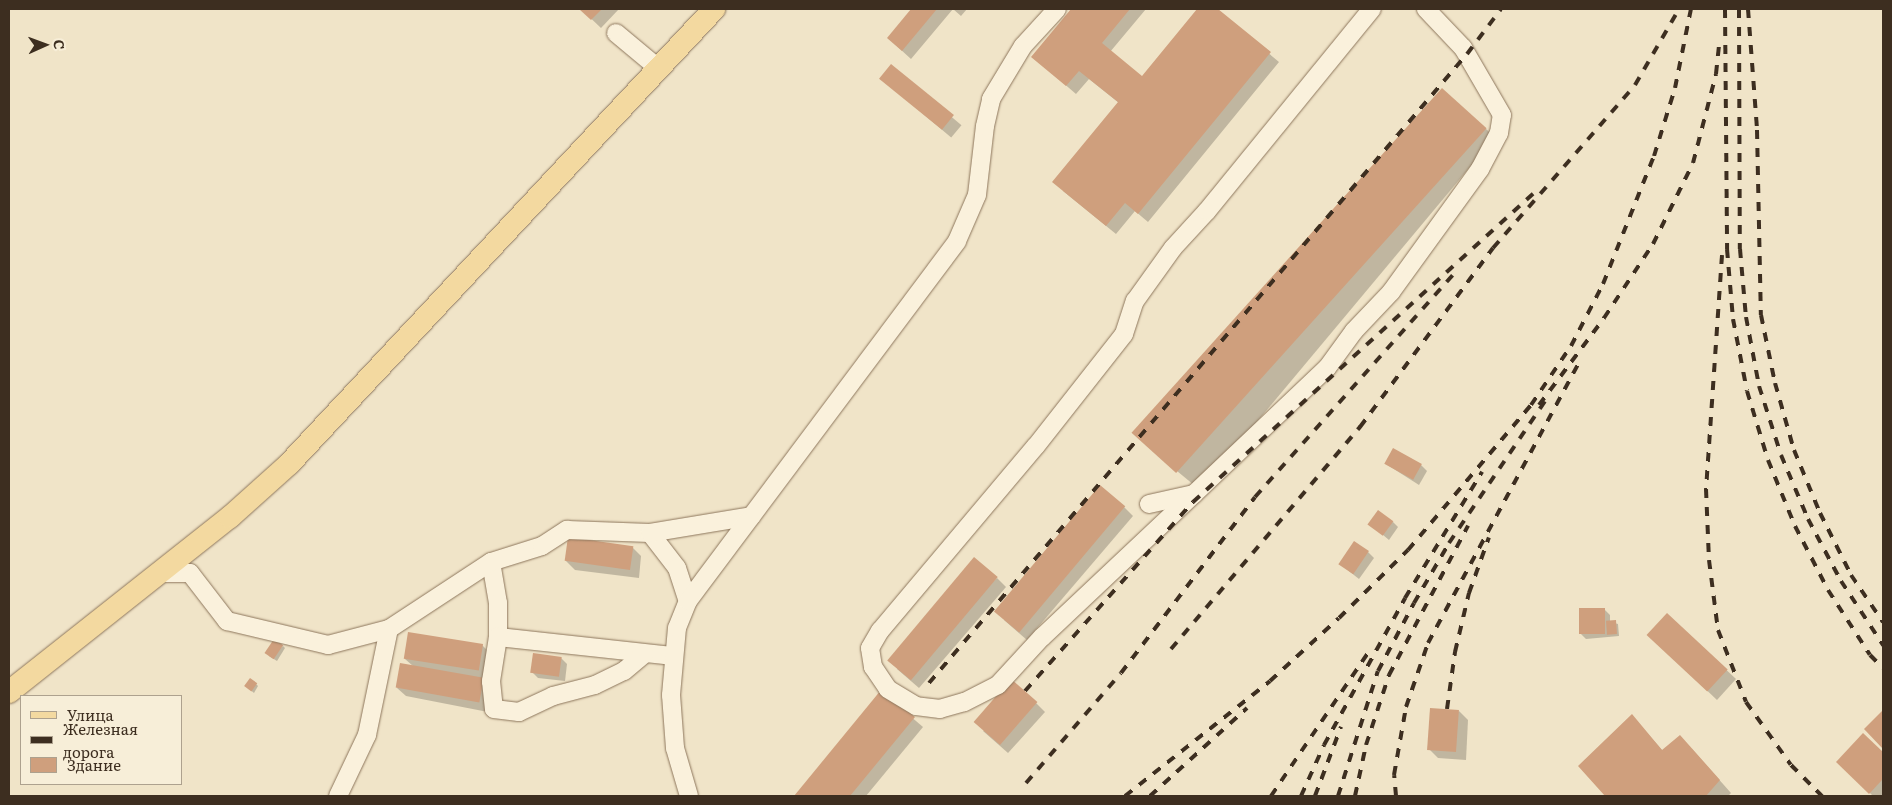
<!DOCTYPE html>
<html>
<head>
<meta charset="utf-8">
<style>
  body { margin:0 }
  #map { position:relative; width:1892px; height:805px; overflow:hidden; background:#f0e4c8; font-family:Literata,serif }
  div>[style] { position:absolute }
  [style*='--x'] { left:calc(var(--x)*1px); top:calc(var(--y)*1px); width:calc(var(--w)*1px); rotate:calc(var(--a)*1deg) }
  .shadow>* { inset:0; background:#0003; transform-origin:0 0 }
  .building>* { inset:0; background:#cf9f7d; transform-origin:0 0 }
  .roads { filter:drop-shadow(0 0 1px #8d765c) drop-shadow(0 0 1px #8d765c) }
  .minor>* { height:18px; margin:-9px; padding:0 9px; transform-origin:9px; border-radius:9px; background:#faf1dc }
  .major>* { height:22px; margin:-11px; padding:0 11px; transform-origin:11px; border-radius:11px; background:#f3d9a0 }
  .rail>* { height:4px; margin-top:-2px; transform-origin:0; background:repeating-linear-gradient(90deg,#3d2e20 0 9px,transparent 0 18px) }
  span { translate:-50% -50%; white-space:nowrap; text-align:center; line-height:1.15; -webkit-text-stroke:4px #f7eed8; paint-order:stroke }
  .frame { position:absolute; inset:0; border:10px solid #3d2e20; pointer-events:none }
  .legend { position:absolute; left:20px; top:695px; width:162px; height:90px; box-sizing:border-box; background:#f7eed8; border:1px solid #ada18e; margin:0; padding:6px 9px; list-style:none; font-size:15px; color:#3d2e20 }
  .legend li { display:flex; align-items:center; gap:10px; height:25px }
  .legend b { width:25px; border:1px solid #ada18e }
  .north { position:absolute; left:20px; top:20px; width:50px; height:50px; -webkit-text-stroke:4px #f7eed8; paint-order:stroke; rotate:88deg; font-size:14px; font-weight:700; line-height:20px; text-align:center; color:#3d2e20 }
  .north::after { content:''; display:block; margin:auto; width:18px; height:22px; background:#3d2e20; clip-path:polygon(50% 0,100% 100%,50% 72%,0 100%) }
</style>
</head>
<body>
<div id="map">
  <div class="shadow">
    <i style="clip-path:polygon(581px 9px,619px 9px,601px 28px)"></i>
    <i style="clip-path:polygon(913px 9px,967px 9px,961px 16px,953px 9px,911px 59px,888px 38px)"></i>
    <i style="clip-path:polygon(1072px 9px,1146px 9px,1110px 52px,1142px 78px,1198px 9px,1216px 9px,1279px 62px,1148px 222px,1135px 211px,1116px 234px,1063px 191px,1119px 103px,1089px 79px,1076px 94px,1033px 57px)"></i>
    <i style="left:891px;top:66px;width:92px;height:16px;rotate:40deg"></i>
    <i style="clip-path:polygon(1442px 90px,1495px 137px,1200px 490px,1154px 452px)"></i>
    <i style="clip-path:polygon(1386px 464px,1421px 465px,1427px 471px,1419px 485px)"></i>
    <i style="clip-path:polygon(1124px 507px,1133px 516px,1027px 640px,1004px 620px)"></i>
    <i style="clip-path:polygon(1393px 522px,1398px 527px,1389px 540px,1370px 524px)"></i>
    <i style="clip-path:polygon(632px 547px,641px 556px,639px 578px,575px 570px,566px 561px)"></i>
    <i style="clip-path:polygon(1368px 552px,1374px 558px,1359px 579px,1340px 564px)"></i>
    <i style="clip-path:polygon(997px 578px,1006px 587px,919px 688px,897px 669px)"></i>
    <i style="clip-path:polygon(1604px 609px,1610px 615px,1610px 622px,1618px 624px,1619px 636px,1586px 639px,1580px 633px)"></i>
    <i style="clip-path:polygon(1667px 614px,1736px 679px,1717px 700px,1657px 643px)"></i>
    <i style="clip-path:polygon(482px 645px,491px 654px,488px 712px,406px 696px,397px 688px,413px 666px,405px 659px)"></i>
    <i style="clip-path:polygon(283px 646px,285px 648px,277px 661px,269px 656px)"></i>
    <i style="clip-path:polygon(561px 658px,567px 664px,565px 681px,538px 678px,532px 672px)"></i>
    <i style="clip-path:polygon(256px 684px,258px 686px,254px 693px,248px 688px)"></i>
    <i style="clip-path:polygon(881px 691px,923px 727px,866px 796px,796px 796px)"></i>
    <i style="clip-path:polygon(1036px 703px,1045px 712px,1008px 753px,983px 731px)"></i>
    <i style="clip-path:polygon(1459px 711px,1468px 720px,1466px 760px,1438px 758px,1429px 749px)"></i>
    <i style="clip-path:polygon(1632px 716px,1663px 751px,1692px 749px,1731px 793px,1728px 796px,1607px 796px,1580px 766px)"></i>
    <i style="clip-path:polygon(1864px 735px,1883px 754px,1883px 796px,1873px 796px,1838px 762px)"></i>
  </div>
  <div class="building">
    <i style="clip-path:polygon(579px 9px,602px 9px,591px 20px)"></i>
    <i style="clip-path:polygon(911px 9px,937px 9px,902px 51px,887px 38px)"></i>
    <i style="clip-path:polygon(1071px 9px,1130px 9px,1102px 43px,1142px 76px,1197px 9px,1218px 9px,1271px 52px,1138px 214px,1125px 203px,1106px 226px,1052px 182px,1118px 102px,1079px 71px,1066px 86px,1031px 57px)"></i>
    <i style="left:891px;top:64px;width:81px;height:19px;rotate:39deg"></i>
    <i style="left:1442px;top:88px;width:60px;height:464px;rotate:42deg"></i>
    <i style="left:1393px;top:448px;width:33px;height:18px;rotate:29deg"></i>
    <i style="left:1100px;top:485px;width:33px;height:165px;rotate:40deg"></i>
    <i style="left:1378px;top:510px;width:19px;height:18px;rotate:36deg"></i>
    <i style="left:568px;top:537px;width:66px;height:24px;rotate:8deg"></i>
    <i style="left:1354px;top:541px;width:18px;height:28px;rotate:34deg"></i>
    <i style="left:974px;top:557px;width:31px;height:135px;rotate:40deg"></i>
    <i style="left:1579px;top:608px;width:26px;height:26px"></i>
    <i style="left:1667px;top:613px;width:83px;height:30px;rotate:43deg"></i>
    <i style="left:1616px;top:620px;width:14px;height:10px;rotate:86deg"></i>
    <i style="left:408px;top:632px;width:76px;height:27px;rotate:9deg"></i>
    <i style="left:274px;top:639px;width:11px;height:17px;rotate:34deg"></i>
    <i style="left:533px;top:653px;width:29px;height:20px;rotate:8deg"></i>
    <i style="left:400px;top:663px;width:85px;height:25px;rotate:10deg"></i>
    <i style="left:250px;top:678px;width:9px;height:10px;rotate:36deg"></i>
    <i style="left:1011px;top:679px;width:35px;height:57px;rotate:41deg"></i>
    <i style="clip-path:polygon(881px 690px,915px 717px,850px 796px,794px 796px)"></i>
    <i style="left:1430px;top:708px;width:29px;height:42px;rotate:4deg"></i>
    <i style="clip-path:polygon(1883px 710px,1883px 749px,1864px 729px)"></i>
    <i style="clip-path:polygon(1632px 714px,1662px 750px,1680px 735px,1720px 780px,1706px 796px,1605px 796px,1578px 766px)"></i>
    <i style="clip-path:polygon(1863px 733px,1883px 752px,1883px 779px,1869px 794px,1836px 762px)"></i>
  </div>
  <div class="roads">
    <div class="minor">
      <i style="--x:616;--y:33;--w:55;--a:39.8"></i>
      <i style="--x:1194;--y:494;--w:209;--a:136.7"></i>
      <i style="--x:1042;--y:637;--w:65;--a:132.5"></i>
      <i style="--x:998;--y:685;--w:38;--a:153"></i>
      <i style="--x:964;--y:702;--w:25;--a:164"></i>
      <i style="--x:940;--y:709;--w:24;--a:-173"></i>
      <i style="--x:916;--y:706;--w:33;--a:-149"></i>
      <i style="--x:888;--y:689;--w:27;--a:-124"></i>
      <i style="--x:873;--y:667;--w:19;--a:-99"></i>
      <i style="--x:870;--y:648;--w:20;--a:-60"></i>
      <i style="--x:880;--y:631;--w:242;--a:-49.9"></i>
      <i style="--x:1036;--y:446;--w:142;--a:-51.8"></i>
      <i style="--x:1124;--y:334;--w:35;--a:-72"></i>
      <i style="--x:1135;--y:301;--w:65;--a:-54.4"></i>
      <i style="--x:1173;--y:248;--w:50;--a:-47.4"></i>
      <i style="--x:1207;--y:211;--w:261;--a:-50.8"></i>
      <i style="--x:1149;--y:504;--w:46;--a:-12.5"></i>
      <i style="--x:1194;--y:494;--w:183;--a:-43.5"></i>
      <i style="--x:1327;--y:368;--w:46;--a:-53.9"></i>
      <i style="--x:1354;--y:331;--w:54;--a:-46.5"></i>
      <i style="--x:1391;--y:292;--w:152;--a:-54.1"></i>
      <i style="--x:1480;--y:169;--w:41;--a:-62.2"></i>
      <i style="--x:1499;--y:133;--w:18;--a:-81"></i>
      <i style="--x:1502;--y:115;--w:78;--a:-120.2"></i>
      <i style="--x:1463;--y:48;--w:54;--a:-133.5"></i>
      <i style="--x:650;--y:533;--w:44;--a:52.4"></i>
      <i style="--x:677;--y:568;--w:35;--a:72"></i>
      <i style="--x:491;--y:562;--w:42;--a:80.3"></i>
      <i style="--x:498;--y:603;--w:34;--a:90"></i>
      <i style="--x:498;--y:637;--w:175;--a:6.2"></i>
      <i style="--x:160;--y:573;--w:30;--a:0"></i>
      <i style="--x:190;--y:573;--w:61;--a:52.4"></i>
      <i style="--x:227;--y:621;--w:104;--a:13.4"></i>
      <i style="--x:328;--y:645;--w:63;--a:-14.7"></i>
      <i style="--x:389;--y:629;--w:122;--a:-33.3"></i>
      <i style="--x:491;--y:562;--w:53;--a:-17.4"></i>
      <i style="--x:542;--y:546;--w:30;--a:-33"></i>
      <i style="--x:567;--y:530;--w:83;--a:2.1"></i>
      <i style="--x:650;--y:533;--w:103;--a:-9.5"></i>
      <i style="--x:498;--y:637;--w:45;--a:99"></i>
      <i style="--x:491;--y:681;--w:28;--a:84"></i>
      <i style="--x:494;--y:709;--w:25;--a:7"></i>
      <i style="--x:519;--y:712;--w:38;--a:-25"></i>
      <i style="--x:553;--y:696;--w:43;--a:-14.7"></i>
      <i style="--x:595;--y:685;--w:32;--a:-26"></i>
      <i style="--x:624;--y:671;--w:26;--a:-40"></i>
      <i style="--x:338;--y:796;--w:68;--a:-64.6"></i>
      <i style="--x:367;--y:735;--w:108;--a:-78.3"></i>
      <i style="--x:689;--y:796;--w:50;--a:-106.3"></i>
      <i style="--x:675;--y:748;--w:53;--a:-94.3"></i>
      <i style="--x:671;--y:695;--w:67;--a:-84.9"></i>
      <i style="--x:677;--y:628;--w:29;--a:-68"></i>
      <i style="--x:688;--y:601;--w:449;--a:-53.2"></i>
      <i style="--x:957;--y:241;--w:50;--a:-66.5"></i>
      <i style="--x:977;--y:195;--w:69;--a:-83.4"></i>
      <i style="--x:985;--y:126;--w:28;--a:-77"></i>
      <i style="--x:991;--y:99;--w:62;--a:-58.9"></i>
      <i style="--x:1023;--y:46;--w:50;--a:-47.4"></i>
    </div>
    <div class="major">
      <i style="--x:9;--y:692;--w:282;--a:-38.4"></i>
      <i style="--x:230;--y:517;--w:79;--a:-41.9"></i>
      <i style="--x:289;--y:464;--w:623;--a:-46.95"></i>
    </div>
  </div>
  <div class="rail">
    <i style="--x:1725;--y:9;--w:240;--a:89.5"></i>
    <i style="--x:1727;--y:249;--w:70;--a:85.1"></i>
    <i style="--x:1733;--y:319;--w:73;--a:79"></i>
    <i style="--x:1747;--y:391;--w:72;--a:73.1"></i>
    <i style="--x:1768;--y:460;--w:71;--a:67.8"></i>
    <i style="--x:1795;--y:526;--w:72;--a:62.7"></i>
    <i style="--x:1828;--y:590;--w:77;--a:57.1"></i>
    <i style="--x:1870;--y:655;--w:18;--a:45"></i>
    <i style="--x:1739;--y:9;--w:240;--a:89.8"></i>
    <i style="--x:1740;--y:249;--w:68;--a:85"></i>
    <i style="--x:1746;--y:317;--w:70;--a:79.3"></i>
    <i style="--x:1759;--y:386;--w:72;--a:72.3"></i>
    <i style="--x:1781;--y:455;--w:69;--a:67.1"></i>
    <i style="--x:1808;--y:519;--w:70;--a:62"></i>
    <i style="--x:1841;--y:581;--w:77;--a:56.7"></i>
    <i style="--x:1748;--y:9;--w:121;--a:85.7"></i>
    <i style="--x:1757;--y:130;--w:185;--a:88.8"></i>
    <i style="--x:1761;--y:315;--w:69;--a:78.4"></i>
    <i style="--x:1775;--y:383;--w:70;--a:74.2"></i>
    <i style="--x:1794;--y:450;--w:68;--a:67.6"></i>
    <i style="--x:1820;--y:513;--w:69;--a:63.4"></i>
    <i style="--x:1851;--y:575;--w:57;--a:55.8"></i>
    <i style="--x:1722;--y:255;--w:235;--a:93.9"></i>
    <i style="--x:1706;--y:489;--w:71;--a:87.6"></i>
    <i style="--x:1709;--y:560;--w:71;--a:82.7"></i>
    <i style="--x:1718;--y:630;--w:77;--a:68.7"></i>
    <i style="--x:1746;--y:702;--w:77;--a:54.5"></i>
    <i style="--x:1791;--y:765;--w:44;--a:45"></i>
    <i style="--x:1539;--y:405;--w:109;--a:-53.2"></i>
    <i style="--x:1604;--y:318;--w:89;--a:-56.5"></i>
    <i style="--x:1653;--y:244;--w:90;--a:-63.7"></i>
    <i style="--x:1693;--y:163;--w:92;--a:-75.5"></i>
    <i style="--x:1716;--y:74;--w:28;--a:-84"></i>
    <i style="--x:1171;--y:649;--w:292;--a:-49.6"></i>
    <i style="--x:1360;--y:427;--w:223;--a:-53.4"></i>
    <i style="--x:1493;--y:248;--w:216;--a:-48.9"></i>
    <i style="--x:1635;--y:85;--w:88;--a:-59.9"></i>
    <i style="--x:929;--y:683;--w:828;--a:-49.46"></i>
    <i style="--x:1467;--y:54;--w:56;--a:-52.9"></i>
    <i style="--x:1025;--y:691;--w:253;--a:-48.4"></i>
    <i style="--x:1193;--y:502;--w:462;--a:-42.2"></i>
    <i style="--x:1447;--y:709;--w:58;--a:-82"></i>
    <i style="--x:1455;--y:652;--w:61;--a:-76.7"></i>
    <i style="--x:1469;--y:593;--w:59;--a:-70.3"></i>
    <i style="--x:1026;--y:783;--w:145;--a:-49.2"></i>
    <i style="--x:1121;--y:673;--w:221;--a:-52.7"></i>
    <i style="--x:1255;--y:497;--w:299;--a:-48.3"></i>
    <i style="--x:1125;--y:796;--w:185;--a:-38.4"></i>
    <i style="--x:1270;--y:681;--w:93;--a:-42.4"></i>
    <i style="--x:1339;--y:618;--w:97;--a:-44.6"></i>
    <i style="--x:1408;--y:550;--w:190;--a:-49.7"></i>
    <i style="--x:1531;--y:405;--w:71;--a:-55.9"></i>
    <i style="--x:1571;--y:346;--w:70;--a:-62.7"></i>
    <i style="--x:1603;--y:284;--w:138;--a:-68.3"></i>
    <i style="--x:1654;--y:156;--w:71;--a:-72.8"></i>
    <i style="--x:1675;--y:88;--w:81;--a:-78.6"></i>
    <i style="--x:1150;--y:796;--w:131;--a:-42.2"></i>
    <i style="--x:1271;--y:796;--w:176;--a:-55.9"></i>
    <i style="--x:1301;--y:796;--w:56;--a:-65.7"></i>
    <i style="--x:1324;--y:745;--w:168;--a:-61.1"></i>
    <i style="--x:1405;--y:598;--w:148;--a:-58.6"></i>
    <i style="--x:1315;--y:796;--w:74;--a:-69.4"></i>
    <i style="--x:1338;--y:796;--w:131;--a:-72.3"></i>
    <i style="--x:1378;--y:671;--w:77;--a:-62.1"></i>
    <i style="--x:1414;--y:603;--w:69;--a:-59.7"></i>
    <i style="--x:1449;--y:543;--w:173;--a:-55.9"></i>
    <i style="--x:1355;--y:796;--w:52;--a:-77.8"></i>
    <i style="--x:1366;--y:745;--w:74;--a:-71.8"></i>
    <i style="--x:1389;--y:675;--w:169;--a:-62.1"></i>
    <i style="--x:1396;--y:796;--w:21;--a:-95"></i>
    <i style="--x:1394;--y:775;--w:69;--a:-80"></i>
    <i style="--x:1406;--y:707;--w:68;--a:-71"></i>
    <i style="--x:1428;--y:643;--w:317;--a:-61.7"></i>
  </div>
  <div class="frame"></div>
  <ul class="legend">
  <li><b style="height:6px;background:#f3d9a0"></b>Улица</li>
  <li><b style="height:6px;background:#3d2e20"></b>Железная дорога</li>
  <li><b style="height:14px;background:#cf9f7d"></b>Здание</li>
  </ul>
  <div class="north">С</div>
</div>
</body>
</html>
